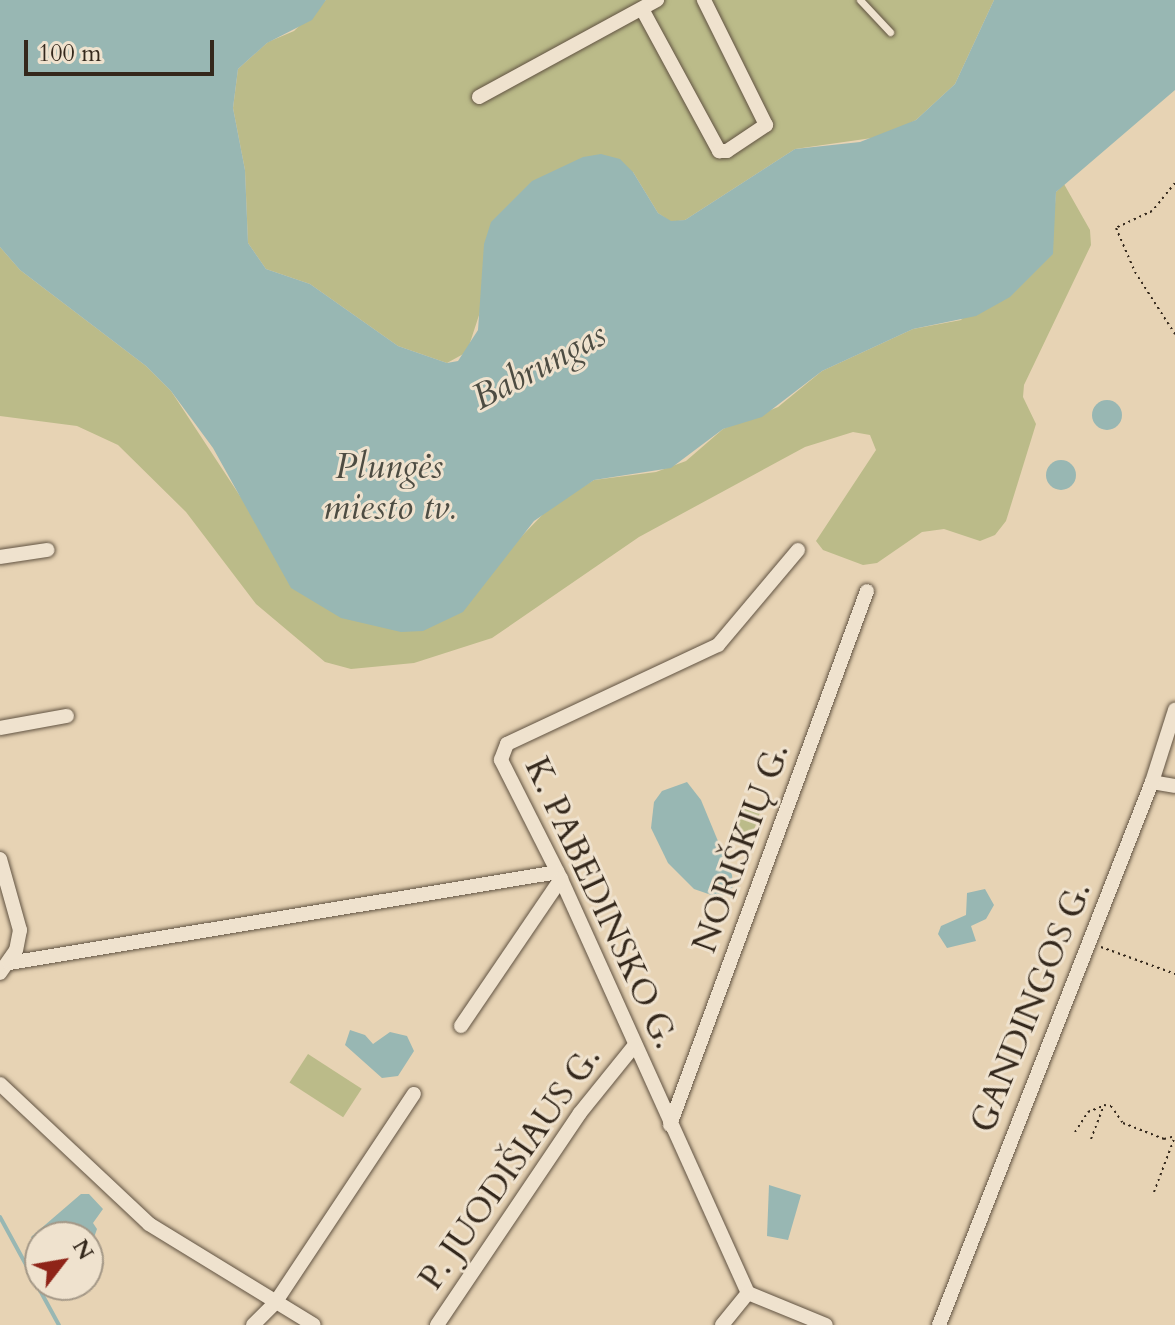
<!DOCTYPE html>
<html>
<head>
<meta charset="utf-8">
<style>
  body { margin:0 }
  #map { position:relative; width:1175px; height:1325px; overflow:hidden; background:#e7d3b4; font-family:Cardo,serif }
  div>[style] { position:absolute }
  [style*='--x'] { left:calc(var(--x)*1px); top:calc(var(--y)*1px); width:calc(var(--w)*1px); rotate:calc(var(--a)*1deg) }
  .green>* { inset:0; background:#bbbb89; transform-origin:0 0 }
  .water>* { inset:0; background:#98b7b3 }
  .round { border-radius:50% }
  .stream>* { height:4px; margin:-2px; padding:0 2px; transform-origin:2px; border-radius:2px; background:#98b7b3 }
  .path>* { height:2px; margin-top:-1px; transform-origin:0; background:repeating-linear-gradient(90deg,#34281c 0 2px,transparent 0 6px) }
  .roads { filter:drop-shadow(0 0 2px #615342) drop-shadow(0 0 2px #615342) }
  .service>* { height:7px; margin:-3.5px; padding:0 3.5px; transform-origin:3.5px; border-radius:3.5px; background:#efe2ce }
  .minor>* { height:14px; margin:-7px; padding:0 7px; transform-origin:7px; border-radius:7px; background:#efe2ce }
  span { translate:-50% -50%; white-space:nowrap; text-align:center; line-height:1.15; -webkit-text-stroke:6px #efe2ce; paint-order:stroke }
  .street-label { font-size:34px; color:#34281c }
  .water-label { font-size:36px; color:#4d4c42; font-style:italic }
  .north { position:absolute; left:24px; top:1221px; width:80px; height:80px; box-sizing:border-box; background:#efe2ce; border:2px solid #a49887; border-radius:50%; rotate:59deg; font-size:22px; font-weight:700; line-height:32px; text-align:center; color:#34281c }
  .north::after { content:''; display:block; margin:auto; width:28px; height:36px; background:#8f2418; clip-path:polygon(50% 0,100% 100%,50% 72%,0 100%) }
  .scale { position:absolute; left:24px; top:40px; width:190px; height:36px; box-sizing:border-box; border:4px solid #34281c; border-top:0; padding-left:10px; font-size:24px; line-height:28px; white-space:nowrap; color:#34281c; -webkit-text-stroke:6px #efe2ce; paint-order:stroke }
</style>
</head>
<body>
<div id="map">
  <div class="green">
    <i style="clip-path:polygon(326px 0,994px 0,955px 84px,916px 120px,886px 136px,795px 149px,685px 220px,671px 222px,658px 213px,633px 172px,481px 309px,467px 352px,447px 363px,398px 346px,310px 284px,266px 269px,248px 243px,245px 170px,233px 108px,238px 69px,268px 42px,294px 31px)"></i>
    <i style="clip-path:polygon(1064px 184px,1090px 230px,1091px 245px,1024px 385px,1023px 397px,1036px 424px,1006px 521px,995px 535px,980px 541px,944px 529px,922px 532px,877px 563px,863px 565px,823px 550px,816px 541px,876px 450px,870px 435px,853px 432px,805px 447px,639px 537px,492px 638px,414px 663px,351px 669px,325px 662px,256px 604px,186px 512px,118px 445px,77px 426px,0 416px,0 247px,20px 270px,146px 366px,171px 391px,240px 496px,517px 541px,552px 505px,594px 480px,656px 472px,686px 461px,723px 429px,778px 407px,822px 371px,913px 329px,961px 320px,1054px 216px,1056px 192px)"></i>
    <i style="left:745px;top:801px;width:18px;height:42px;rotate:19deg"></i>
    <i style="left:308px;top:1054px;width:64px;height:34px;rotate:33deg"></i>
  </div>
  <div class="water">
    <i style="clip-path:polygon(0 0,326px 0,312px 20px,267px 43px,238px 69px,233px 108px,245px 170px,248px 243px,266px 269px,310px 284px,398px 346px,447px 363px,458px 361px,478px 330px,484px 244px,491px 222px,532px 181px,583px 157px,601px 154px,620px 159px,633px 172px,658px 213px,671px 221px,685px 220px,795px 149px,860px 142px,916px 120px,955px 84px,994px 0,1175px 0,1175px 90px,1056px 192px,1053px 254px,1010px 297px,976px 316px,913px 329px,822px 371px,762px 417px,723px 429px,671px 468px,594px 480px,534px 521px,463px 612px,423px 631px,401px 632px,341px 618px,291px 588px,213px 448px,171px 391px,146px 366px,20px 270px,0 247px)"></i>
    <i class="round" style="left:1092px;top:400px;width:30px;height:30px"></i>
    <i class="round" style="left:1046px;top:460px;width:30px;height:30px"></i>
    <i style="clip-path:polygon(687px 782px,701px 800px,732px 875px,733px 887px,720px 898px,694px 889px,668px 863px,651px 828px,654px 802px,662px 791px)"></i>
    <i style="clip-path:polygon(985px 889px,994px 905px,986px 919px,971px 926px,976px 941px,947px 948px,938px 934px,941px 926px,966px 915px,967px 893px)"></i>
    <i style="clip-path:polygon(350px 1030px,365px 1035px,373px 1044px,390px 1032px,407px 1036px,414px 1051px,398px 1076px,382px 1078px,345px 1045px)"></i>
    <i style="clip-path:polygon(769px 1185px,801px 1195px,788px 1240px,767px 1236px)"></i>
    <i style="clip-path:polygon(81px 1194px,89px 1194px,103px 1209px,93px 1223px,97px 1229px,91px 1246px,97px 1259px,88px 1273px,88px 1237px,40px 1237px,40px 1255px,31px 1237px)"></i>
  </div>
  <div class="stream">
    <i style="--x:0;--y:1217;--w:123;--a:61.4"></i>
  </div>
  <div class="path">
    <i style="--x:1175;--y:183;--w:36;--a:129"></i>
    <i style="--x:1152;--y:211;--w:40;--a:155"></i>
    <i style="--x:1116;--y:228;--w:48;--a:66.6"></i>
    <i style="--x:1135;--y:272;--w:74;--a:57.2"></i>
    <i style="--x:1101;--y:947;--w:79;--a:20"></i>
    <i style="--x:1075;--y:1132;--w:24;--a:-57"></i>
    <i style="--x:1088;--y:1112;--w:16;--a:-22"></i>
    <i style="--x:1091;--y:1139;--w:36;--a:-69"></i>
    <i style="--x:1104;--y:1105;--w:7;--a:8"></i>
    <i style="--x:1111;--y:1106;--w:21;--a:55"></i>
    <i style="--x:1123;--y:1123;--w:44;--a:21.3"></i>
    <i style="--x:1164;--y:1139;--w:11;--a:-15"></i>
    <i style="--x:1154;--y:1192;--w:57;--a:-69.3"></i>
  </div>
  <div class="roads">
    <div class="service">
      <i style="--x:860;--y:0;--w:44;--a:46.8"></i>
    </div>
    <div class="minor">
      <i style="--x:642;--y:9;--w:162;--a:61.5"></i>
      <i style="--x:719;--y:151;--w:8;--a:0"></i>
      <i style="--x:727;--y:151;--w:47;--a:-33.7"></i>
      <i style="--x:766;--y:125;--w:140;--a:-116.4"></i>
      <i style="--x:479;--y:97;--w:203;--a:-28.6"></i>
      <i style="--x:798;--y:550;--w:124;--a:130.1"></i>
      <i style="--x:718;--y:645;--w:233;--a:154.9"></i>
      <i style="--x:507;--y:744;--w:17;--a:111"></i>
      <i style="--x:501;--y:760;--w:133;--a:63.2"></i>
      <i style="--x:561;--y:879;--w:454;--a:65.7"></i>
      <i style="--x:748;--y:1293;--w:84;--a:22.3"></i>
      <i style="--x:0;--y:557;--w:48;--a:-8.5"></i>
      <i style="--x:0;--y:728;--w:68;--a:-10.2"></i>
      <i style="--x:1152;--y:782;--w:23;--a:10"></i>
      <i style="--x:0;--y:859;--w:74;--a:74.3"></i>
      <i style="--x:20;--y:930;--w:20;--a:101"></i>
      <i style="--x:16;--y:950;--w:28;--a:125"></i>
      <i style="--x:9;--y:963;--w:556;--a:-9.41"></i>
      <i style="--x:461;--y:1026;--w:178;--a:-55.8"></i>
      <i style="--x:0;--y:1084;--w:204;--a:43.2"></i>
      <i style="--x:149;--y:1224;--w:193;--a:31.5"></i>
      <i style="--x:670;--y:1125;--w:569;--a:-69.75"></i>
      <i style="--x:253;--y:1325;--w:31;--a:-45"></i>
      <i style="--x:275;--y:1303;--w:251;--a:-56.4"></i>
      <i style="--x:437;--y:1325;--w:256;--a:-56"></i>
      <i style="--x:580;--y:1113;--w:86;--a:-51.1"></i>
      <i style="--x:722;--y:1325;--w:41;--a:-50.9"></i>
      <i style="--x:939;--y:1325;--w:583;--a:-68.58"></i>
      <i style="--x:1152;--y:782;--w:76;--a:-72.3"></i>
    </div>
  </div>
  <div class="street-label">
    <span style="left:741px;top:848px;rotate:-70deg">NORIŠKIŲ G.</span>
    <span style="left:601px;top:903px;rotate:65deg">K. PABEDINSKO G.</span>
    <span style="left:1031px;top:1007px;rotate:-68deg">GANDINGOS G.</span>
    <span style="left:510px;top:1168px;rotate:-55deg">P. JUODIŠIAUS G.</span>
  </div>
  <div class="water-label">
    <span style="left:539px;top:366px;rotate:-28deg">Babrungas</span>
    <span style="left:389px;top:487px">Plungės<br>miesto tv.</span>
  </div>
  <div class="north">N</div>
  <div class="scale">100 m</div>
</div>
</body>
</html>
